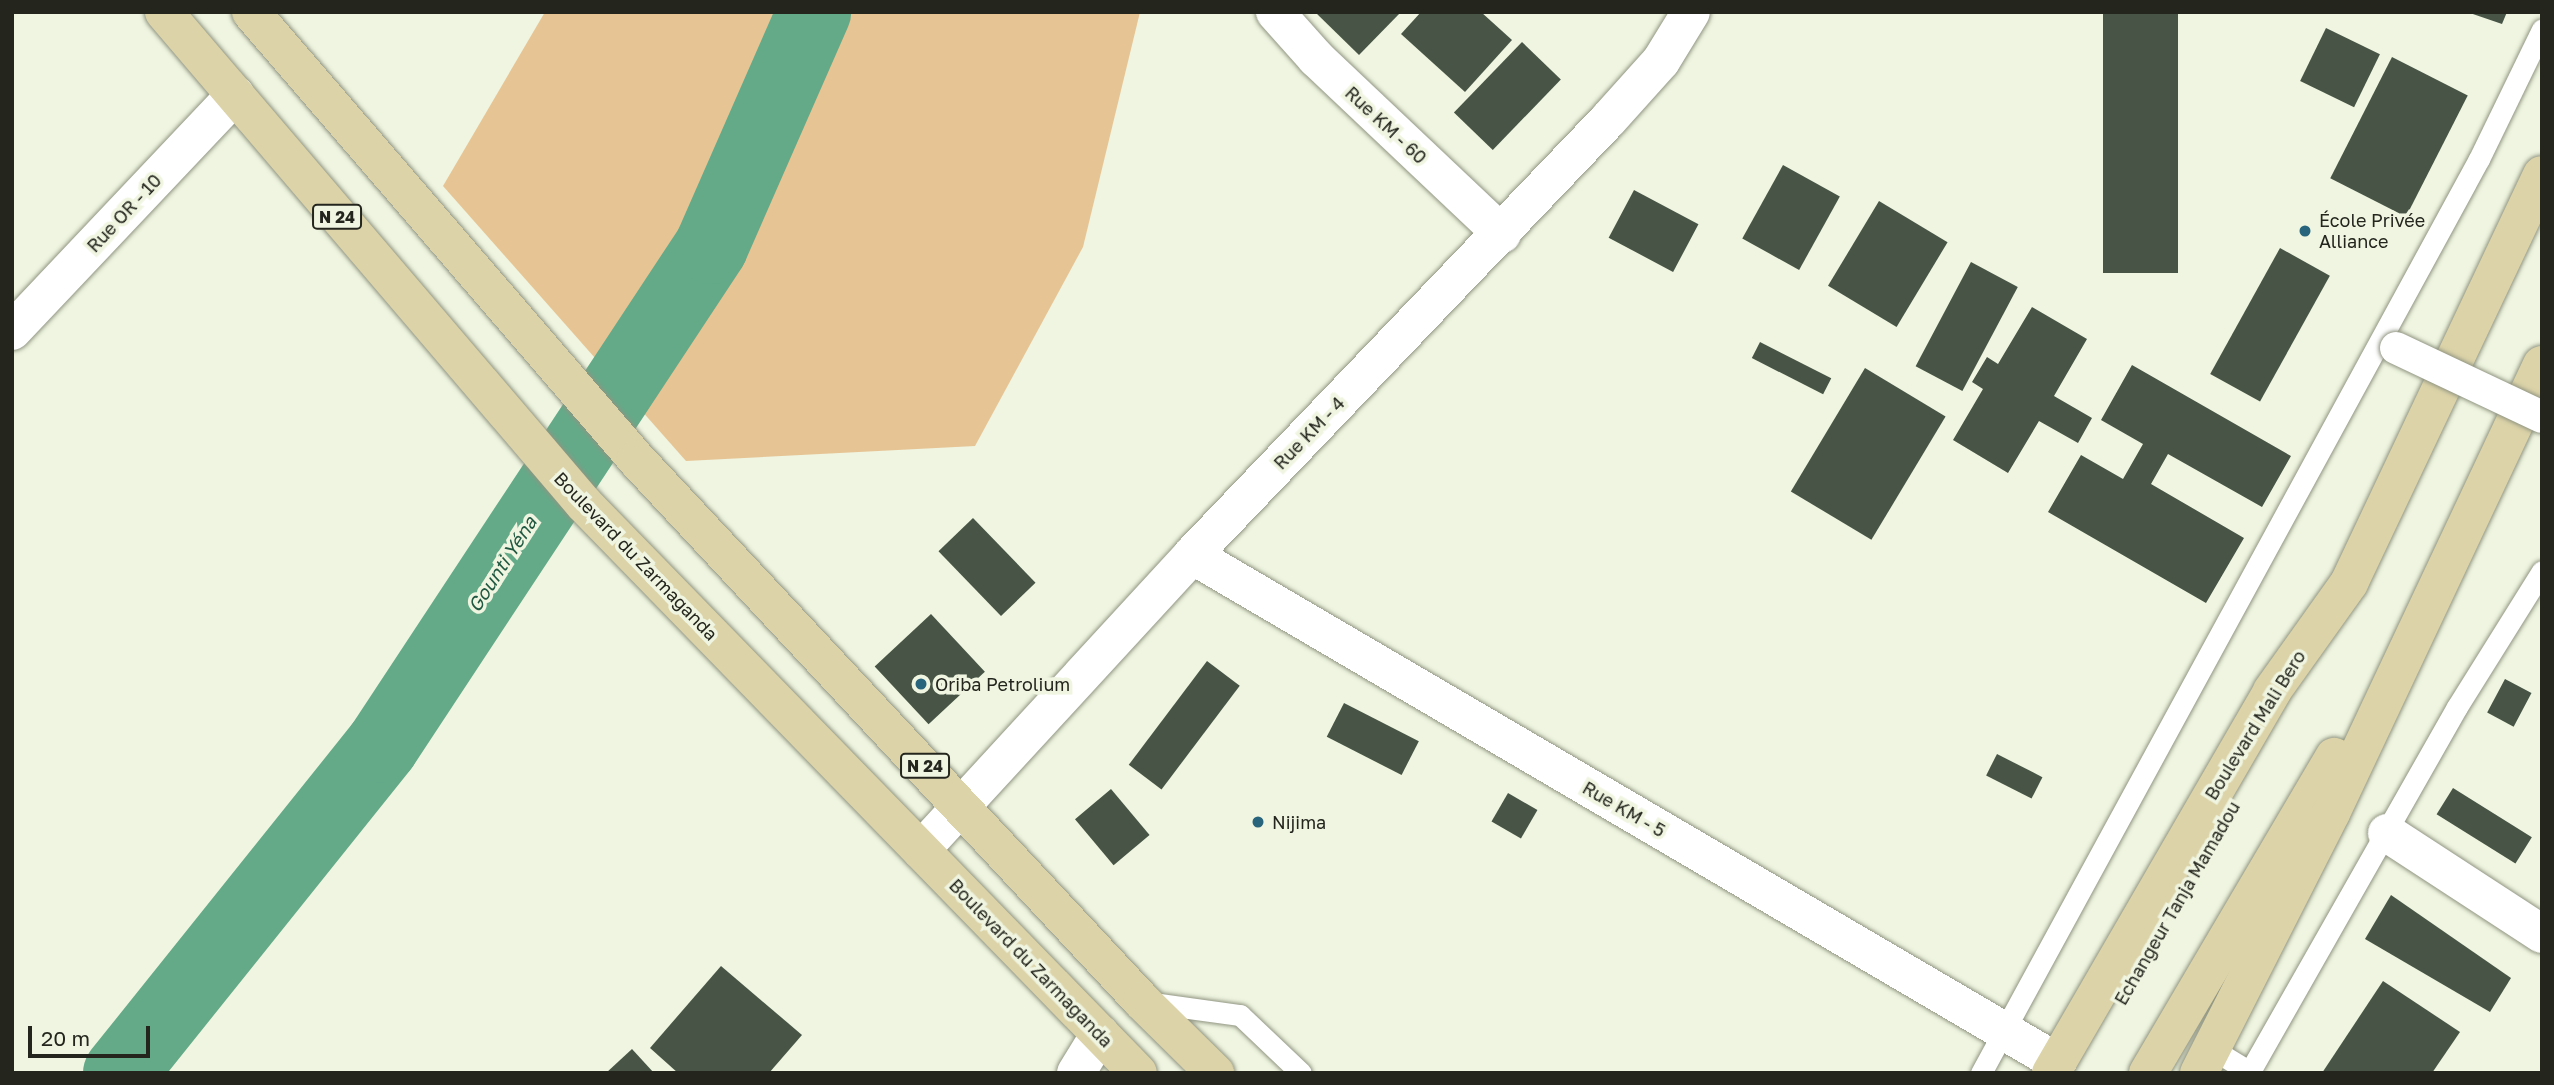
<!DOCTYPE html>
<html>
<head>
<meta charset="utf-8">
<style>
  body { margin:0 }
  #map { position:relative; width:2554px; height:1085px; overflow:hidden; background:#eff5e0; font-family:"Golos Text",sans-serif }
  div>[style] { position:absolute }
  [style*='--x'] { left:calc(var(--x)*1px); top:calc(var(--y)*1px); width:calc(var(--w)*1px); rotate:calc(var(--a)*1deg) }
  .green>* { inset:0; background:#e6c494 }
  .river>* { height:74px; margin:-37px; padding:0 37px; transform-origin:37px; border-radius:37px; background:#64aa89 }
  .building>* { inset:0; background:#485546; transform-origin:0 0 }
  .roads { filter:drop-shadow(0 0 2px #909582) drop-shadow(0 0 2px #909582) }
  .service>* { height:21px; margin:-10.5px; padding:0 10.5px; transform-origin:10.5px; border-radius:10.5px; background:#fff }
  .minor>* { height:38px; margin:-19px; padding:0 19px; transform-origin:19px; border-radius:19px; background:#fff }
  .tertiary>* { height:38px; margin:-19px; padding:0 19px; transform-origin:19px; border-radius:19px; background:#fff }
  .primary>* { height:38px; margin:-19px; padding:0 19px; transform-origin:19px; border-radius:19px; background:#dcd3a8 }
  .bridges { filter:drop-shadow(0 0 2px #909582) drop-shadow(0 0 2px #909582) }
  .pedestrian-bridge>* { height:32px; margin:-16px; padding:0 16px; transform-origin:16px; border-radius:16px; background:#fff }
  .dots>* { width:19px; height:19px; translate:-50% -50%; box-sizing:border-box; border:4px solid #eff5e0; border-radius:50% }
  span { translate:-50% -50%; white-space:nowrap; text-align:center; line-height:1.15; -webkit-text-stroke:7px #eff5e0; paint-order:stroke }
  .shield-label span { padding:2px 5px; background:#eff5e0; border:2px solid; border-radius:5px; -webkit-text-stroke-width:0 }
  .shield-label { font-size:16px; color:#24261e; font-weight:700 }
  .street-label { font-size:18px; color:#24261e }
  .poi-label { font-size:18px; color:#24261e }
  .left { translate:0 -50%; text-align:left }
  .water-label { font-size:19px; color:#215841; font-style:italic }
  .frame { position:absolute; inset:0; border:14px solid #24261e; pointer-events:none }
  .scale { position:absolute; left:28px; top:1026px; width:122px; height:32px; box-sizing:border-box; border:4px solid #24261e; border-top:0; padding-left:9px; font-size:21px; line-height:24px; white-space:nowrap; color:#24261e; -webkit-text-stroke:5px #eff5e0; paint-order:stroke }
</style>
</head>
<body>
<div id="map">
  <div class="green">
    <i style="clip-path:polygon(545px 12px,1140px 12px,1083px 247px,975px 446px,686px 461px,443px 186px)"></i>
  </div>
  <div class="river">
    <i style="--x:120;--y:1073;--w:419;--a:-51.3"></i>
    <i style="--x:382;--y:746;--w:598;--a:-56.6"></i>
    <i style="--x:711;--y:247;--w:257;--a:-66.3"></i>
  </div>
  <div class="building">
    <i style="clip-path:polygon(1315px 12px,1401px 12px,1359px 55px)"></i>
    <i style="clip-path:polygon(1421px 12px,1481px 12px,1512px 40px,1465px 92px,1401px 34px)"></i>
    <i style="left:2103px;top:12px;width:75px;height:261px"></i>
    <i style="clip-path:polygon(2467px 12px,2507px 12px,2502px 24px)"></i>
    <i style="left:2326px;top:28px;width:60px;height:59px;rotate:26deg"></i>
    <i style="left:1522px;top:42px;width:54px;height:98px;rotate:44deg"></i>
    <i style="left:2392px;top:57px;width:85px;height:136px;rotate:27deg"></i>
    <i style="left:1783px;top:165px;width:65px;height:84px;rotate:29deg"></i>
    <i style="left:1634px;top:190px;width:73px;height:54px;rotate:28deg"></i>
    <i style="left:1879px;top:201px;width:80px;height:99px;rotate:31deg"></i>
    <i style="left:2280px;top:248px;width:57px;height:144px;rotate:29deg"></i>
    <i style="left:1971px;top:262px;width:53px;height:118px;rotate:28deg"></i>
    <i style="clip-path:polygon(2032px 307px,2087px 339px,2054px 396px,2092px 418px,2078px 443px,2039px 421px,2008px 473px,1953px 440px,1983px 389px,1972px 382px,1987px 357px,1998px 364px)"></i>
    <i style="left:1760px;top:342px;width:80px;height:18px;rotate:27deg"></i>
    <i style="clip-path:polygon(2132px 365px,2291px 456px,2262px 507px,2168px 454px,2151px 484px,2244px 538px,2206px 603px,2048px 512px,2081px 455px,2123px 479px,2143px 444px,2101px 420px)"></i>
    <i style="left:1865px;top:368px;width:94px;height:144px;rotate:31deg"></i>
    <i style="left:973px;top:518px;width:90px;height:48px;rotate:46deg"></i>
    <i style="left:931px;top:614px;width:79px;height:77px;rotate:47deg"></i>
    <i style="left:1207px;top:661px;width:41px;height:130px;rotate:37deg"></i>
    <i style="left:2505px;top:679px;width:30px;height:38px;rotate:28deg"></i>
    <i style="left:1344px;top:703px;width:84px;height:38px;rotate:27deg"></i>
    <i style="left:1997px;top:754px;width:51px;height:24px;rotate:27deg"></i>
    <i style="left:2453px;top:788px;width:93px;height:31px;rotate:32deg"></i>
    <i style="left:1111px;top:789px;width:60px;height:47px;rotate:50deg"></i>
    <i style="left:1508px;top:793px;width:34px;height:33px;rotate:30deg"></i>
    <i style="clip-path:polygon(2391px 895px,2511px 978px,2490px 1012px,2365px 939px)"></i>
    <i style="clip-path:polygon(721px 966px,802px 1035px,769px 1073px,678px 1073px,650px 1048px)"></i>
    <i style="clip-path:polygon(2383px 981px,2460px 1032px,2432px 1073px,2322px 1073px)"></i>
    <i style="clip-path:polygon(632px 1049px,654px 1073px,606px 1073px)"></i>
  </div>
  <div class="roads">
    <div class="service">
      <i style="--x:1145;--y:1002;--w:96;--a:7.8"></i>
      <i style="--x:1240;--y:1015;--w:84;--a:43.6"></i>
      <i style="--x:2212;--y:1049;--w:44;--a:31.2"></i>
      <i style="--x:1981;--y:1073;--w:1041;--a:-61.42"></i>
      <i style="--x:2479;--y:159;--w:144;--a:-64.1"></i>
      <i style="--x:2249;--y:1073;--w:421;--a:-60.4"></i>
      <i style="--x:2457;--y:707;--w:160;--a:-58"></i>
    </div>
    <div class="minor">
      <i style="--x:1275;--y:12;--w:62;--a:48.3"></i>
      <i style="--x:1316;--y:58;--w:256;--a:43.4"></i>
      <i style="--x:12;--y:331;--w:325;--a:-46.6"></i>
      <i style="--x:1192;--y:555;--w:1003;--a:30.38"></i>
      <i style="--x:2387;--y:833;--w:185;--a:33.1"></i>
      <i style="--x:921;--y:850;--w:401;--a:-47.4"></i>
      <i style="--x:1192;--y:555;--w:602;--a:-46.28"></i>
      <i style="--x:1608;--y:120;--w:79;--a:-48.1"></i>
      <i style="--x:1661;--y:61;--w:57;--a:-58.5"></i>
    </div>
    <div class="tertiary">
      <i style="--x:1076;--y:1073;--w:46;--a:-58.4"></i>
    </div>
    <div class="primary">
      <i style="--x:164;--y:12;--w:647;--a:49.51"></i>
      <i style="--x:584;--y:504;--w:794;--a:45.77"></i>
      <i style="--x:251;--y:12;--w:590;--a:49.26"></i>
      <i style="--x:636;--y:459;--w:741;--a:46.97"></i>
      <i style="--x:1142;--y:1001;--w:103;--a:44.6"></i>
      <i style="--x:2051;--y:1073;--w:441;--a:-59.9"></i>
      <i style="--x:2272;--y:691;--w:133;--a:-54.5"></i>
      <i style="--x:2349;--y:583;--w:451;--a:-64.7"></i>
      <i style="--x:2148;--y:1073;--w:367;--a:-59.5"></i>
      <i style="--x:2199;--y:1073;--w:292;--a:-63.1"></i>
      <i style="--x:2331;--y:813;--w:495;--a:-64.8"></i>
    </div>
  </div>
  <div class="bridges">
    <div class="pedestrian-bridge">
      <i style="--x:2396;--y:348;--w:161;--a:25.3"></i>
    </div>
  </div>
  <div class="dots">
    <i style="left:2305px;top:231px;background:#28647c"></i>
    <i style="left:921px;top:684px;background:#28647c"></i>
    <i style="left:1258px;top:822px;background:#28647c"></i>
  </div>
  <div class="shield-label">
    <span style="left:337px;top:217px">N 24</span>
    <span style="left:925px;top:766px">N 24</span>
  </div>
  <div class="street-label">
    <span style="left:1386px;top:125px;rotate:43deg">Rue KM - 60</span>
    <span style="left:124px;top:213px;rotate:-47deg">Rue OR - 10</span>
    <span style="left:1309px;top:433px;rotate:-46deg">Rue KM - 4</span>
    <span style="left:636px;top:556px;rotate:46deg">Boulevard du Zarmaganda</span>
    <span style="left:2255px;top:725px;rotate:-58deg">Boulevard Mali Bero</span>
    <span style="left:1624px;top:809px;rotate:30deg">Rue KM - 5</span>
    <span style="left:2177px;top:903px;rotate:-60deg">Echangeur Tanja Mamadou</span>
    <span style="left:1031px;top:963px;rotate:46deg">Boulevard du Zarmaganda</span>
  </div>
  <div class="poi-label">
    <span class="left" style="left:2319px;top:231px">École Privée<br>Alliance</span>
    <span class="left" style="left:935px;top:684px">Oriba Petrolium</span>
    <span class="left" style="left:1272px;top:822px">Nijima</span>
  </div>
  <div class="water-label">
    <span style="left:502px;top:564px;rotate:-57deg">Gounti Yéna</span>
  </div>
  <div class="frame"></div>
  <div class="scale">20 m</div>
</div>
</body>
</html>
